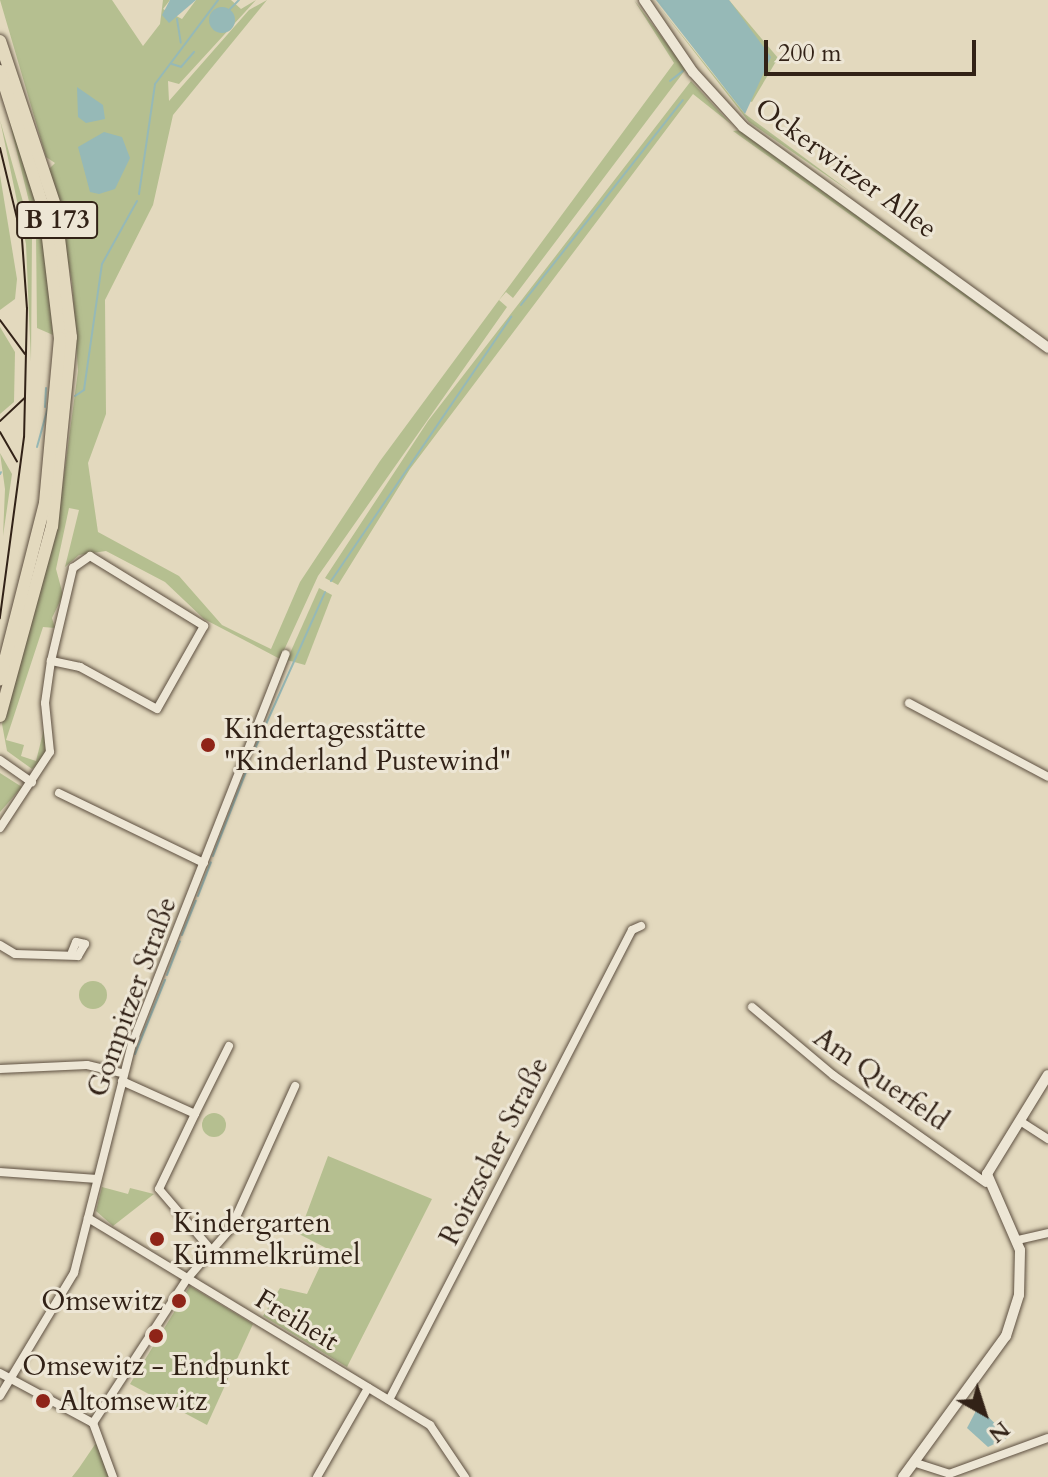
<!DOCTYPE html>
<html>
<head>
<meta charset="utf-8">
<style>
  body { margin:0 }
  #map { position:relative; width:1048px; height:1477px; overflow:hidden; background:#e3d9be; font-family:Cardo,serif }
  div>[style] { position:absolute }
  [style*='--x'] { left:calc(var(--x)*1px); top:calc(var(--y)*1px); width:calc(var(--w)*1px); rotate:calc(var(--a)*1deg) }
  .green>* { inset:0; background:#b5bf90 }
  .round { border-radius:50% }
  .water>* { inset:0; background:#96b9b7 }
  .stream>* { height:2px; margin:-1px; padding:0 1px; transform-origin:1px; border-radius:1px; background:#96b9b7 }
  .roads { filter:drop-shadow(0 0 2px #5e5041) drop-shadow(0 0 2px #5e5041) }
  .minor>* { height:8px; margin:-4px; padding:0 4px; transform-origin:4px; border-radius:4px; background:#ede6d5 }
  .tertiary>* { height:10px; margin:-5px; padding:0 5px; transform-origin:5px; border-radius:5px; background:#ede6d5 }
  .trunk>* { height:12px; margin:-6px; padding:0 6px; transform-origin:6px; border-radius:6px; background:#e3d9be }
  .tram>* { height:2px; margin:-1px; padding:0 1px; transform-origin:1px; border-radius:1px; background:#322217 }
  .dots>* { width:22px; height:22px; translate:-50% -50%; box-sizing:border-box; border:4px solid #ede6d5; border-radius:50% }
  span { translate:-50% -50%; white-space:nowrap; text-align:center; line-height:1.15; -webkit-text-stroke:6px #ede6d5; paint-order:stroke }
  .shield-label span { padding:2px 6px; background:#ede6d5; border:2px solid; border-radius:6px; -webkit-text-stroke-width:0 }
  .shield-label { font-size:26px; color:#322217; font-weight:700 }
  .street-label { font-size:28px; color:#322217 }
  .poi-label { font-size:28px; color:#322217 }
  .left { translate:0 -50%; text-align:left }
  .right { translate:-100% -50%; text-align:right }
  .north { position:absolute; left:944px; top:1373px; width:80px; height:80px; -webkit-text-stroke:6px #ede6d5; paint-order:stroke; rotate:141deg; font-size:22px; font-weight:700; line-height:32px; text-align:center; color:#322217 }
  .north::after { content:''; display:block; margin:auto; width:28px; height:36px; background:#322217; clip-path:polygon(50% 0,100% 100%,50% 72%,0 100%) }
  .scale { position:absolute; left:764px; top:40px; width:212px; height:36px; box-sizing:border-box; border:4px solid #322217; border-top:0; padding-left:10px; font-size:24px; line-height:28px; white-space:nowrap; color:#322217; -webkit-text-stroke:6px #ede6d5; paint-order:stroke }
</style>
</head>
<body>
<div id="map">
  <div class="green">
    <i style="clip-path:polygon(0 0,112px 0,143px 46px,160px 24px,163px 0,170px 0,163px 9px,182px 19px,196px 0,231px 0,241px 9px,256px 0,179px 84px,168px 81px,169px 101px,249px 10px,267px 0,173px 115px,153px 205px,105px 300px,106px 414px,88px 463px,98px 532px,179px 576px,222px 625px,271px 649px,300px 582px,380px 461px,674px 63px,634px 0,686px 69px,513px 298px,506px 292px,499px 300px,507px 307px,318px 576px,280px 659px,204px 619px,165px 582px,106px 551px,79px 555px,65px 567px,79px 510px,69px 508px,56px 569px,63px 595px,52px 618px,55px 628px,43px 627px,6px 740px,24px 745px,21px 756px,36px 761px,45px 725px,46px 756px,32px 769px,7px 751px,2px 724px,56px 535px,78px 371px,72px 282px,49px 169px,55px 163px,46px 157px)"></i>
    <i style="clip-path:polygon(654px 0,745px 114px,855px 195px,749px 122px)"></i>
    <i style="clip-path:polygon(729px 0,778px 58px,752px 102px,745px 99px)"></i>
    <i style="clip-path:polygon(691px 81px,732px 125px,693px 94px,410px 469px,338px 585px,325px 578px,428px 421px)"></i>
    <i style="clip-path:polygon(0 83px,41px 215px,53px 335px,37px 328px,36px 230px)"></i>
    <i style="clip-path:polygon(0 120px,32px 234px,31px 362px,26px 244px)"></i>
    <i style="clip-path:polygon(741px 130px,1025px 334px,1024px 339px,733px 131px)"></i>
    <i style="clip-path:polygon(0 175px,17px 279px,15px 299px,0 310px)"></i>
    <i style="clip-path:polygon(0 327px,15px 352px,14px 402px,0 414px)"></i>
    <i style="clip-path:polygon(0 453px,12px 474px,3px 536px,5px 489px)"></i>
    <i style="clip-path:polygon(319px 588px,332px 595px,305px 665px,287px 660px)"></i>
    <i style="clip-path:polygon(0 773px,22px 787px,0 812px)"></i>
    <i class="round" style="left:79px;top:981px;width:28px;height:28px"></i>
    <i class="round" style="left:202px;top:1113px;width:24px;height:24px"></i>
    <i style="clip-path:polygon(328px 1156px,432px 1199px,347px 1367px,263px 1316px,280px 1288px,307px 1294px,328px 1249px,299px 1234px)"></i>
    <i style="clip-path:polygon(102px 1187px,128px 1194px,130px 1188px,154px 1194px,113px 1226px,96px 1211px)"></i>
    <i style="clip-path:polygon(190px 1286px,253px 1324px,207px 1425px,130px 1384px)"></i>
    <i style="clip-path:polygon(96px 1443px,109px 1477px,72px 1477px,79px 1468px)"></i>
  </div>
  <div class="water">
    <i style="clip-path:polygon(170px 0,196px 0,169px 23px,162px 15px)"></i>
    <i style="clip-path:polygon(656px 0,729px 0,771px 57px,745px 114px)"></i>
    <i class="round" style="left:209px;top:7px;width:26px;height:26px"></i>
    <i style="clip-path:polygon(77px 87px,103px 105px,105px 119px,86px 123px,78px 117px)"></i>
    <i style="clip-path:polygon(104px 132px,122px 137px,130px 158px,115px 189px,99px 194px,90px 192px,78px 147px)"></i>
    <i style="clip-path:polygon(978px 1407px,1009px 1437px,988px 1447px,967px 1428px)"></i>
  </div>
  <div class="stream">
    <i style="--x:229;--y:10;--w:14;--a:-45"></i>
    <i style="--x:177;--y:19;--w:24;--a:81"></i>
    <i style="--x:172;--y:64;--w:9;--a:18"></i>
    <i style="--x:181;--y:67;--w:20;--a:-49"></i>
    <i style="--x:670;--y:81;--w:16;--a:-38"></i>
    <i style="--x:139;--y:194;--w:111;--a:-81.7"></i>
    <i style="--x:155;--y:84;--w:105;--a:-53.1"></i>
    <i style="--x:521;--y:305;--w:261;--a:-51.7"></i>
    <i style="--x:75;--y:396;--w:11;--a:-34"></i>
    <i style="--x:84;--y:390;--w:127;--a:-81.9"></i>
    <i style="--x:102;--y:264;--w:72;--a:-60.9"></i>
    <i style="--x:45;--y:407;--w:19;--a:-87"></i>
    <i style="--x:37;--y:447;--w:41;--a:-74.6"></i>
    <i style="--x:0;--y:474;--w:2;--a:-63"></i>
    <i style="--x:331;--y:581;--w:320;--a:-55.7"></i>
    <i style="--x:254;--y:751;--w:174;--a:-65.9"></i>
    <i style="--x:213;--y:856;--w:99;--a:-68.6"></i>
    <i style="--x:198;--y:896;--w:36;--a:-69"></i>
    <i style="--x:182;--y:935;--w:37;--a:-68"></i>
    <i style="--x:167;--y:975;--w:36;--a:-69"></i>
    <i style="--x:135;--y:1054;--w:80;--a:-67.9"></i>
  </div>
  <div class="roads">
    <div class="minor">
      <i style="--x:90;--y:556;--w:134;--a:31.6"></i>
      <i style="--x:204;--y:626;--w:95;--a:119.5"></i>
      <i style="--x:157;--y:709;--w:88;--a:-151.4"></i>
      <i style="--x:80;--y:667;--w:30;--a:-168"></i>
      <i style="--x:51;--y:661;--w:96;--a:-76.7"></i>
      <i style="--x:73;--y:568;--w:21;--a:-35"></i>
      <i style="--x:909;--y:703;--w:157;--a:28"></i>
      <i style="--x:0;--y:760;--w:39;--a:35"></i>
      <i style="--x:59;--y:793;--w:161;--a:25.8"></i>
      <i style="--x:0;--y:828;--w:91;--a:-56.7"></i>
      <i style="--x:50;--y:752;--w:49;--a:-95.8"></i>
      <i style="--x:45;--y:703;--w:42;--a:-81.9"></i>
      <i style="--x:0;--y:945;--w:17;--a:31"></i>
      <i style="--x:15;--y:954;--w:63;--a:1.8"></i>
      <i style="--x:78;--y:956;--w:14;--a:-60"></i>
      <i style="--x:85;--y:944;--w:9;--a:-167"></i>
      <i style="--x:76;--y:942;--w:11;--a:112"></i>
      <i style="--x:752;--y:1007;--w:106;--a:40"></i>
      <i style="--x:833;--y:1075;--w:187;--a:35.2"></i>
      <i style="--x:0;--y:1069;--w:87;--a:-2.6"></i>
      <i style="--x:87;--y:1065;--w:37;--a:13"></i>
      <i style="--x:122;--y:1081;--w:80;--a:24.3"></i>
      <i style="--x:195;--y:1114;--w:83;--a:115.6"></i>
      <i style="--x:159;--y:1189;--w:83;--a:49.4"></i>
      <i style="--x:195;--y:1114;--w:76;--a:-63.4"></i>
      <i style="--x:1020;--y:1121;--w:33;--a:33"></i>
      <i style="--x:0;--y:1172;--w:97;--a:4.1"></i>
      <i style="--x:88;--y:1218;--w:400;--a:31.2"></i>
      <i style="--x:430;--y:1425;--w:63;--a:56.1"></i>
      <i style="--x:1018;--y:1240;--w:31;--a:-13"></i>
      <i style="--x:0;--y:1373;--w:106;--a:28.3"></i>
      <i style="--x:93;--y:1423;--w:58;--a:69.7"></i>
      <i style="--x:0;--y:1396;--w:144;--a:-59"></i>
      <i style="--x:74;--y:1273;--w:236;--a:-75.8"></i>
      <i style="--x:132;--y:1044;--w:419;--a:-68.5"></i>
      <i style="--x:389;--y:1400;--w:529;--a:-62.66"></i>
      <i style="--x:632;--y:930;--w:10;--a:-24"></i>
      <i style="--x:93;--y:1423;--w:172;--a:-56.9"></i>
      <i style="--x:187;--y:1279;--w:67;--a:-49.2"></i>
      <i style="--x:231;--y:1228;--w:156;--a:-65.7"></i>
      <i style="--x:916;--y:1463;--w:35;--a:18"></i>
      <i style="--x:949;--y:1474;--w:105;--a:-20"></i>
      <i style="--x:317;--y:1477;--w:103;--a:-60.2"></i>
    </div>
    <div class="tertiary">
      <i style="--x:644;--y:0;--w:87;--a:55.8"></i>
      <i style="--x:693;--y:72;--w:74;--a:47.7"></i>
      <i style="--x:743;--y:127;--w:377;--a:35.9"></i>
      <i style="--x:903;--y:1477;--w:175;--a:-53.9"></i>
      <i style="--x:1006;--y:1336;--w:43;--a:-72.4"></i>
      <i style="--x:1019;--y:1295;--w:45;--a:-88.7"></i>
      <i style="--x:1020;--y:1250;--w:83;--a:-113.5"></i>
      <i style="--x:987;--y:1174;--w:116;--a:-58.4"></i>
    </div>
    <div class="trunk">
      <i style="--x:0;--y:41;--w:173;--a:71.5"></i>
      <i style="--x:55;--y:205;--w:133;--a:83.1"></i>
      <i style="--x:71;--y:337;--w:190;--a:95.7"></i>
      <i style="--x:52;--y:526;--w:197;--a:105.3"></i>
      <i style="--x:0;--y:71;--w:149;--a:72.4"></i>
      <i style="--x:45;--y:213;--w:126;--a:83.2"></i>
      <i style="--x:60;--y:338;--w:166;--a:95.2"></i>
      <i style="--x:45;--y:503;--w:182;--a:104.3"></i>
    </div>
  </div>
  <div class="tram">
    <i style="--x:0;--y:148;--w:94;--a:76.4"></i>
    <i style="--x:22;--y:239;--w:69;--a:85.9"></i>
    <i style="--x:27;--y:308;--w:129;--a:91.3"></i>
    <i style="--x:24;--y:437;--w:183;--a:97.6"></i>
    <i style="--x:0;--y:320;--w:42;--a:53.7"></i>
    <i style="--x:0;--y:421;--w:34;--a:-43"></i>
    <i style="--x:0;--y:432;--w:34;--a:60"></i>
  </div>
  <div class="dots">
    <i style="left:208px;top:745px;background:#8f2418"></i>
    <i style="left:157px;top:1239px;background:#8f2418"></i>
    <i style="left:179px;top:1301px;background:#8f2418"></i>
    <i style="left:156px;top:1336px;background:#8f2418"></i>
    <i style="left:43px;top:1401px;background:#8f2418"></i>
  </div>
  <div class="shield-label">
    <span style="left:57px;top:220px">B 173</span>
  </div>
  <div class="street-label">
    <span style="left:846px;top:168px;rotate:36deg">Ockerwitzer Allee</span>
    <span style="left:132px;top:997px;rotate:-70deg">Gompitzer Straße</span>
    <span style="left:881px;top:1079px;rotate:35deg">Am Querfeld</span>
    <span style="left:494px;top:1151px;rotate:-63deg">Roitzscher Straße</span>
    <span style="left:297px;top:1320px;rotate:31deg">Freiheit</span>
  </div>
  <div class="poi-label">
    <span class="left" style="left:224px;top:745px">Kindertagesstätte<br>"Kinderland Pustewind"</span>
    <span class="left" style="left:173px;top:1239px">Kindergarten<br>Kümmelkrümel</span>
    <span class="right" style="left:163px;top:1301px">Omsewitz</span>
    <span style="left:156px;top:1366px">Omsewitz - Endpunkt</span>
    <span class="left" style="left:59px;top:1401px">Altomsewitz</span>
  </div>
  <div class="north">N</div>
  <div class="scale">200 m</div>
</div>
</body>
</html>
